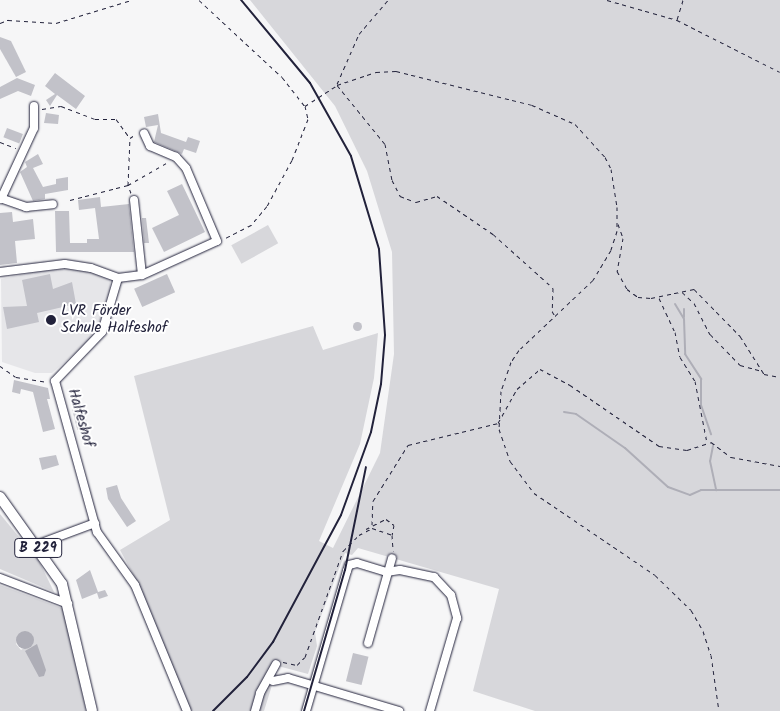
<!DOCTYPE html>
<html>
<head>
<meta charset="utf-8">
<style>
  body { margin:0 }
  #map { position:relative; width:780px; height:711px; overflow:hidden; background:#f6f6f7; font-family:Kalam,sans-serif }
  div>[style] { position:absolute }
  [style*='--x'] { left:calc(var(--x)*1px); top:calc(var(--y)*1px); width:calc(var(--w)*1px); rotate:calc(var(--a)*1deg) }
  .built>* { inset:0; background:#e6e6e9 }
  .green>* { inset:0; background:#d7d7db; transform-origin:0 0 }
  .water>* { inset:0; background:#aeaeb7 }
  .round { border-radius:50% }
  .stream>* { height:2px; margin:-1px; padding:0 1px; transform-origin:1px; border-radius:1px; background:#aeaeb7 }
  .building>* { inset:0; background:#c2c2c9; transform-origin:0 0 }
  .path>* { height:1px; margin-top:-0.5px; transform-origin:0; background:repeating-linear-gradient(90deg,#22223b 0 4px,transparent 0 8px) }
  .roads { filter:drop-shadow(0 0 1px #22223b) drop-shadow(0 0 1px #22223b) }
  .minor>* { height:8px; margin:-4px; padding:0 4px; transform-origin:4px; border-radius:4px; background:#fff }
  .major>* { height:10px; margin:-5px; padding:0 5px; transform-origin:5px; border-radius:5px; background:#fff }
  .rail>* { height:2px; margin:-1px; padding:0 1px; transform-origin:1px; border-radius:1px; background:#22223b }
  .path-bridge>* { height:1px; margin-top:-0.5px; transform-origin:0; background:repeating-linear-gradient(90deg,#22223b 0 4px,transparent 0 8px) }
  .dots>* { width:14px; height:14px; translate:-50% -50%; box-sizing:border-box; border:2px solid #fff; border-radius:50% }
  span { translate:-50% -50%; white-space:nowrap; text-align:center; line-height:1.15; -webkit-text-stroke:4px #fff; paint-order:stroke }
  .shield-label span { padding:1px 4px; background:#fff; border:1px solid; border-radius:4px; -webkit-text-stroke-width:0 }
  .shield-label { font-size:14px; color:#22223b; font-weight:700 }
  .poi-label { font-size:15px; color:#22223b }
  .left { translate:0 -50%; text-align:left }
  .street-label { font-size:15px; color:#22223b }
</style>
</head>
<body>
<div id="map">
  <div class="built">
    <i style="clip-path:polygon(64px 266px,92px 272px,110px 280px,110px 291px,95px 336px,52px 373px,35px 373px,2px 362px,1px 279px)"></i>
  </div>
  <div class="green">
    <i style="clip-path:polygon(250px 0,780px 0,780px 711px,535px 711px,473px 691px,499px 589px,358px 548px,352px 555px,345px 553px,315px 632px,317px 646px,308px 674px,278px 666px,264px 711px,182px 711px,141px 589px,120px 550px,170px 520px,134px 376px,313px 326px,323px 350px,378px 333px,374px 378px,360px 444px,319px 541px,333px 548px,380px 453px,394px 354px,392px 252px,367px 171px,335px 106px)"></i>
    <i style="left:268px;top:225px;width:21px;height:42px;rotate:61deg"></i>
    <i style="clip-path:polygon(0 514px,39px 561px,54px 592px,0 569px)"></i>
    <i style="clip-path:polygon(evenodd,0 585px,64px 609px,86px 711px,0 711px,0 585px,23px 632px,24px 648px,21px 650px,16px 644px,18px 635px,23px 632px)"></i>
  </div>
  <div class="water">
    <i class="round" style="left:16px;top:631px;width:18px;height:18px"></i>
    <i style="clip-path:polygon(37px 644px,46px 670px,44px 676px,39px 677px,25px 651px)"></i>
  </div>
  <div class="stream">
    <i style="--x:675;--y:304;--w:17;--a:59"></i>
    <i style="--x:684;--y:319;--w:35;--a:88"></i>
    <i style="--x:685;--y:354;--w:30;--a:57"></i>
    <i style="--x:701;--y:379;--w:26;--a:90"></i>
    <i style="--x:701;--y:405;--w:31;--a:71"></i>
    <i style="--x:684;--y:317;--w:8;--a:-90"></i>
    <i style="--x:564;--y:412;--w:12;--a:9"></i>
    <i style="--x:576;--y:414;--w:60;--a:34.8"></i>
    <i style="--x:625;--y:448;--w:58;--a:42.2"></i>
    <i style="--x:668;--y:487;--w:23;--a:20"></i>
    <i style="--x:690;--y:495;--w:12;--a:-24"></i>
    <i style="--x:701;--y:490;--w:79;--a:0"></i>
    <i style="--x:713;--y:446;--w:15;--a:101"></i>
    <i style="--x:710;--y:461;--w:30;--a:78"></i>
  </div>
  <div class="building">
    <i style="clip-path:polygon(0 37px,11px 41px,26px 72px,16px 77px,0 49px)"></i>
    <i style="clip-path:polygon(55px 73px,85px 96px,76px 109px,57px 95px,50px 106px,46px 100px,55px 94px,45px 86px)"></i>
    <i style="clip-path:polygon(17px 78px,35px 85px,31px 96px,18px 91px,0 99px,0 87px)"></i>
    <i style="clip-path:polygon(46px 113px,59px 115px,58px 124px,44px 123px)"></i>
    <i style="clip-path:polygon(158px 114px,161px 133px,186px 142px,188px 137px,200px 141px,196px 153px,184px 149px,182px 154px,154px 142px,158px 125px,146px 127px,144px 117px)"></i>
    <i style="left:7px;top:128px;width:17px;height:10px;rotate:21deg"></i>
    <i style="clip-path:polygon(38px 154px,43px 164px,33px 168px,43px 187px,56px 184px,56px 179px,68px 177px,68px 190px,45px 194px,45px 199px,33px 201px,20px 172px,27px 167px,25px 162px)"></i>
    <i style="clip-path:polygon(182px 184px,205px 232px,164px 252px,152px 228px,179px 215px,167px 191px)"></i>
    <i style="clip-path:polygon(100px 197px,101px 207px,129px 204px,134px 252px,56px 252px,55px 211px,69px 211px,70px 243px,87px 243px,87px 239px,99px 239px,95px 208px,79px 210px,78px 200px)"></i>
    <i style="clip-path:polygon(12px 212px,13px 222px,33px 219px,35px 239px,15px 241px,17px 263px,0 265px,0 213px)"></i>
    <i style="clip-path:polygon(142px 218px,146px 218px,149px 243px,144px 243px)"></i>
    <i style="clip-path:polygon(50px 274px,53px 289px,72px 282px,76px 304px,37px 313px,39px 322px,7px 329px,3px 307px,27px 306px,22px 280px)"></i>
    <i style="left:167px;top:274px;width:20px;height:36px;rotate:66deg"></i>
    <i class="round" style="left:352.5px;top:321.5px;width:9px;height:9px"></i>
    <i style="clip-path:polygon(14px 380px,48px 388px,50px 399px,47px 399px,55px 429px,43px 432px,33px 392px,21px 389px,20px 394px,12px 392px)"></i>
    <i style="left:83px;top:407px;width:21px;height:11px;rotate:76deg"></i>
    <i style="clip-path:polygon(56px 455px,59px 465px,42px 470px,39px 458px)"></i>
    <i style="clip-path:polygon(117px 485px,121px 498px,136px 521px,127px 527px,108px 499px,106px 488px)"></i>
    <i style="clip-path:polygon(90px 570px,98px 592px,105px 590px,108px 596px,99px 599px,97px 593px,82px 599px,76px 580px)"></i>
    <i style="left:353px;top:653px;width:16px;height:29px;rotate:14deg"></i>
  </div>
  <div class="path">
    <i style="--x:199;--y:0;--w:113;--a:42.9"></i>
    <i style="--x:282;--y:77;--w:37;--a:52"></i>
    <i style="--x:305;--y:106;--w:13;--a:77"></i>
    <i style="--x:308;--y:119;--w:44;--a:111.3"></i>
    <i style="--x:292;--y:160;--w:52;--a:118.5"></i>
    <i style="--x:267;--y:206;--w:25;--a:130"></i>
    <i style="--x:251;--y:225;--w:29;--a:153"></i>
    <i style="--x:607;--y:0;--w:73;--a:15.9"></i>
    <i style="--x:683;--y:0;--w:21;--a:107"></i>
    <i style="--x:677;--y:20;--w:115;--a:26.8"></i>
    <i style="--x:0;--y:23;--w:9;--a:-21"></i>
    <i style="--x:8;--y:20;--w:48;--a:3.6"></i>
    <i style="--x:56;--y:23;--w:78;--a:-17"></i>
    <i style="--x:337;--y:84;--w:55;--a:-66.3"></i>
    <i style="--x:359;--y:34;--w:45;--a:-49.5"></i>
    <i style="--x:337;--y:85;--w:41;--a:-18.4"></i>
    <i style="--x:376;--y:72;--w:20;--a:-3"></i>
    <i style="--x:396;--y:71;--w:140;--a:14"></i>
    <i style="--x:532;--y:105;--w:47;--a:23.8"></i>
    <i style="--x:575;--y:124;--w:45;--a:47.7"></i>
    <i style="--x:605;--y:157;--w:13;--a:63"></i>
    <i style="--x:611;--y:169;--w:38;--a:81"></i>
    <i style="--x:617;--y:207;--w:24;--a:90"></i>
    <i style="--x:617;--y:231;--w:20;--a:108"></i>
    <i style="--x:611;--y:250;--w:35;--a:121"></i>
    <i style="--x:593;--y:280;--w:102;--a:136.6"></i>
    <i style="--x:519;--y:350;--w:14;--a:124"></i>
    <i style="--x:511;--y:362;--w:31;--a:109"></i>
    <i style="--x:501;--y:391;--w:38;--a:93"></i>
    <i style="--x:499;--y:429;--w:34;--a:71"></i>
    <i style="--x:510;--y:461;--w:40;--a:53"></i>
    <i style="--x:534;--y:493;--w:146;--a:34.1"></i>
    <i style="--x:655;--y:575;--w:50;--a:44.2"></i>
    <i style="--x:691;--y:610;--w:24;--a:60"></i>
    <i style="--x:703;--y:631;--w:25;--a:72"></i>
    <i style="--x:711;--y:655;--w:57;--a:81.9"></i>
    <i style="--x:337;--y:85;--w:76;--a:50.9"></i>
    <i style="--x:385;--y:144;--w:37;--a:79"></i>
    <i style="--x:392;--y:180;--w:18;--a:63"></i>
    <i style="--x:400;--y:196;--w:17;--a:21"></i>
    <i style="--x:416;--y:202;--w:22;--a:-16"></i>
    <i style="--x:437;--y:196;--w:68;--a:34.2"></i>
    <i style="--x:493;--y:234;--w:81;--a:42"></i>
    <i style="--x:553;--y:288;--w:23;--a:92"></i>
    <i style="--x:552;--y:311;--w:6;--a:59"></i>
    <i style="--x:42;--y:109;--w:19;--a:-9"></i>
    <i style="--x:61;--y:106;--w:36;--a:21"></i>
    <i style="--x:95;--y:119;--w:21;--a:0"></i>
    <i style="--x:116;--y:119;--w:24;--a:54"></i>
    <i style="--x:0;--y:142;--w:17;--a:21"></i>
    <i style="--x:131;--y:193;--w:9;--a:-111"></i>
    <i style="--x:128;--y:185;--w:47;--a:-87.6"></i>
    <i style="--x:130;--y:138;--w:7;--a:-34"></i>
    <i style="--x:70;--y:200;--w:60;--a:-14.5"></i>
    <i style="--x:128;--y:185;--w:46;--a:-29.9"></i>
    <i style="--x:618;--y:224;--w:15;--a:70"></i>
    <i style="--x:623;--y:238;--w:34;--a:100"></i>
    <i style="--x:617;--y:271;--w:21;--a:61"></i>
    <i style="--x:627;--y:289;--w:14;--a:36"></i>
    <i style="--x:638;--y:297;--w:13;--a:4"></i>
    <i style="--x:651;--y:298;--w:44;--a:-11.8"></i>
    <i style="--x:694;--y:289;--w:66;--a:45.6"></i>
    <i style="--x:740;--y:336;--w:45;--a:57.7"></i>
    <i style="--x:764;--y:374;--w:16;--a:11"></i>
    <i style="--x:682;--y:292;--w:16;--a:43"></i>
    <i style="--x:694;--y:303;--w:35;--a:63"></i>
    <i style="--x:710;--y:334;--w:43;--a:45.9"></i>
    <i style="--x:740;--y:365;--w:20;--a:15"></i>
    <i style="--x:659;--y:298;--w:38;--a:65"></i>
    <i style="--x:675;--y:332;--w:25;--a:79"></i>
    <i style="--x:680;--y:357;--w:28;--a:58"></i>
    <i style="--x:695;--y:381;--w:63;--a:79"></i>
    <i style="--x:0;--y:366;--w:19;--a:35"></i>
    <i style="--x:16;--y:377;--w:32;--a:9"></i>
    <i style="--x:372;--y:525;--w:24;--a:-88"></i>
    <i style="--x:373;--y:501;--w:66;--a:-58"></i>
    <i style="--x:408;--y:445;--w:93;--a:-13.7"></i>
    <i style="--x:498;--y:423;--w:39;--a:-61"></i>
    <i style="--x:517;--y:389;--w:30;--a:-41"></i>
    <i style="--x:540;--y:369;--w:34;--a:28"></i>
    <i style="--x:570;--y:385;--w:108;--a:34.4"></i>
    <i style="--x:659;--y:446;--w:28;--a:8"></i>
    <i style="--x:687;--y:450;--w:25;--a:-18"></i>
    <i style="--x:711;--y:442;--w:25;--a:37"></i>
    <i style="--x:731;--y:457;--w:50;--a:10.4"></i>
    <i style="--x:366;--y:529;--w:22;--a:-27"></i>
    <i style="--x:386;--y:519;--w:10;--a:37"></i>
    <i style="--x:394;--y:525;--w:10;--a:101"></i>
    <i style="--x:283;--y:662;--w:14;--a:12"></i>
    <i style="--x:297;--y:665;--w:11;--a:-45"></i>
    <i style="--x:305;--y:657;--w:113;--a:-70.3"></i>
    <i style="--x:343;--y:551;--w:23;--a:-45"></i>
    <i style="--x:359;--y:535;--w:15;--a:-28"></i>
    <i style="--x:372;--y:528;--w:21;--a:19"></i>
    <i style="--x:392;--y:535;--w:16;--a:86"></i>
  </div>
  <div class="roads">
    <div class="minor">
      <i style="--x:0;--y:198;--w:28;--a:19"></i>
      <i style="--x:26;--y:207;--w:27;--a:-6"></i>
      <i style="--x:1;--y:199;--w:78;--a:-65.1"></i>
      <i style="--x:34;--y:128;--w:22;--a:-90"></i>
      <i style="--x:134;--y:200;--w:75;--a:83.9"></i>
      <i style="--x:0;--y:272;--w:65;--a:-7"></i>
      <i style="--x:65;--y:264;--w:26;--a:9"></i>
      <i style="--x:91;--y:268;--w:29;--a:20"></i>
      <i style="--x:118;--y:278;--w:56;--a:106.5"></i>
      <i style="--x:102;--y:332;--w:68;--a:133.8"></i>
      <i style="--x:55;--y:381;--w:157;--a:74.5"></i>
      <i style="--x:97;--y:532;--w:65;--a:54.4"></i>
      <i style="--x:135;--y:585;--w:136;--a:67.6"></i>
      <i style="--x:118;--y:278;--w:24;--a:-7"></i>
      <i style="--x:142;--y:275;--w:82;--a:-24.4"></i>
      <i style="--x:217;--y:241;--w:79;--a:-113"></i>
      <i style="--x:186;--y:168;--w:15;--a:-132"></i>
      <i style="--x:176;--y:157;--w:28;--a:-157"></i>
      <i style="--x:150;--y:146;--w:14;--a:-115"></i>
      <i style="--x:36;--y:545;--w:63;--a:-20.4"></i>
      <i style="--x:0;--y:578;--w:73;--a:20.9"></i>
      <i style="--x:368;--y:643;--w:88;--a:-74.2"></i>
      <i style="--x:273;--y:681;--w:15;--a:-11"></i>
      <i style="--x:288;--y:678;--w:116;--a:16.6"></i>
      <i style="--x:255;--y:711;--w:19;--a:-74"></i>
      <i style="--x:260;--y:693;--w:33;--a:-61"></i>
      <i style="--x:306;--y:711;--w:146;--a:-73.7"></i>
      <i style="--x:347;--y:571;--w:6;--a:-72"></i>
      <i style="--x:349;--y:565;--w:8;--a:-14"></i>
      <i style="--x:357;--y:563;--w:30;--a:17"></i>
      <i style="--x:386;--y:572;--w:14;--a:-8"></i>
      <i style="--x:400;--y:570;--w:35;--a:12"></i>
      <i style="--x:434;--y:577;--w:25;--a:47"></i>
      <i style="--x:451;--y:595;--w:24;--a:75"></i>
      <i style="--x:457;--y:618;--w:97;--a:106.2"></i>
    </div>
    <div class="major">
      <i style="--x:0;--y:497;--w:107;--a:54.5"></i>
      <i style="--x:62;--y:584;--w:130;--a:76.7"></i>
    </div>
  </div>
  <div class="rail">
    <i style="--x:213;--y:711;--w:48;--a:-45"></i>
    <i style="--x:247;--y:677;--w:44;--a:-53.4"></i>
    <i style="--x:273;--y:642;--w:144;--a:-61.8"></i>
    <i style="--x:341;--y:515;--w:88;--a:-70.1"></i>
    <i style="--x:371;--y:432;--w:49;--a:-78.2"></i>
    <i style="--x:381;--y:384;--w:49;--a:-85.3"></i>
    <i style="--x:385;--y:335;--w:86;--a:-94"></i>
    <i style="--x:379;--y:249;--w:97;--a:-106.8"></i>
    <i style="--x:351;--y:156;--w:84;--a:-119.3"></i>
    <i style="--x:310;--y:83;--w:108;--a:-129.7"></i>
    <i style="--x:304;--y:711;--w:147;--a:-73.8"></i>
    <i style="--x:345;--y:570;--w:105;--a:-78.5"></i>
  </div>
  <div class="path-bridge">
    <i style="--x:305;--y:106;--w:38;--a:-33"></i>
  </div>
  <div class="dots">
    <i style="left:51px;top:320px;background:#22223b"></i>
  </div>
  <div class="shield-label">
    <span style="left:38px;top:548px">B 229</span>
  </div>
  <div class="poi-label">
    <span class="left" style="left:61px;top:320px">LVR Förder<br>Schule Halfeshof</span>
  </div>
  <div class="street-label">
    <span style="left:80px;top:418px;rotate:74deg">Halfeshof</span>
  </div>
</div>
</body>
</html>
